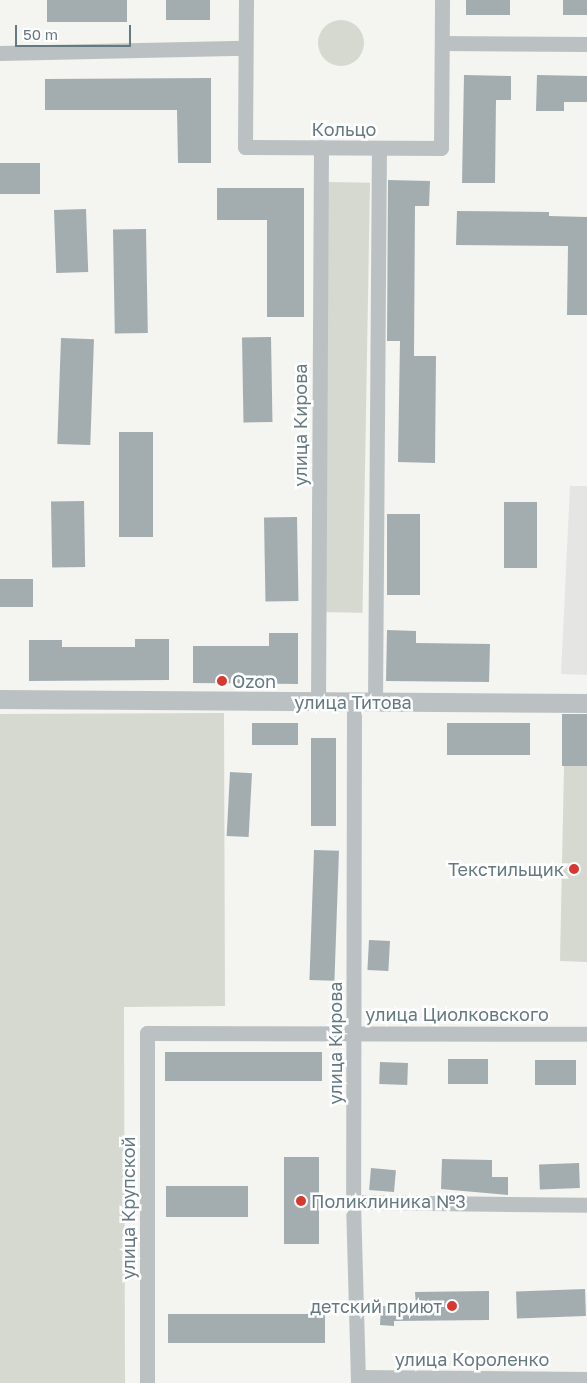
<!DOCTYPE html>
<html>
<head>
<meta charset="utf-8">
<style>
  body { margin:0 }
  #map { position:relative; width:587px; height:1383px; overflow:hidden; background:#f4f4f1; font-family:"Golos Text",sans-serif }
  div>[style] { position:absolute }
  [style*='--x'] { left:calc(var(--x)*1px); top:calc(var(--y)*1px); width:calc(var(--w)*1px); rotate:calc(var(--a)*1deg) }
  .built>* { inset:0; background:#e5e5e4 }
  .green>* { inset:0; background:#d5d9d0; transform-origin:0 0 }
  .round { border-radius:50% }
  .building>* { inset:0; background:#a3adb0; transform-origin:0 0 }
  .minor>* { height:15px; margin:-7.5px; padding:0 7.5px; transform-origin:7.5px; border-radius:7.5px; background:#bbc1c3 }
  .tertiary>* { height:19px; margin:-9.5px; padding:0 9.5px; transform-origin:9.5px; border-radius:9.5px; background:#bbc1c3 }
  .dots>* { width:14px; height:14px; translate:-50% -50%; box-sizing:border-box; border:2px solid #fff; border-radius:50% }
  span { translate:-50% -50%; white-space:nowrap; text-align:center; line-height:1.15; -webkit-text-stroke:5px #fff; paint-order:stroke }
  .street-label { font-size:18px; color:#657980 }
  .poi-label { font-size:18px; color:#657980 }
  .left { translate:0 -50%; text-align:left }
  .right { translate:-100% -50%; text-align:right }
  .scale { position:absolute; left:15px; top:25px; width:116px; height:22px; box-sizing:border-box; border:2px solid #657980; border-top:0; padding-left:6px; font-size:15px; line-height:18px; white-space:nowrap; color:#657980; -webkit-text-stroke:4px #fff; paint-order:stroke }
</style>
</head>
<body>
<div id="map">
  <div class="built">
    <i style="clip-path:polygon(570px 486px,587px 486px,587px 675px,561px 674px)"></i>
  </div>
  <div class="green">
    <i class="round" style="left:318px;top:20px;width:46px;height:46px"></i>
    <i style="left:328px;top:182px;width:42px;height:430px;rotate:1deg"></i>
    <i style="clip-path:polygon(224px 713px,225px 1006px,124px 1007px,125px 1383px,0 1383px,0 714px)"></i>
    <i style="clip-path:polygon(564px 766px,587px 766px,587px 962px,560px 961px)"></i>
  </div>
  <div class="building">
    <i style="left:47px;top:0;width:80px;height:22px"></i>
    <i style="left:166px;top:0;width:44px;height:20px"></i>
    <i style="left:466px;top:0;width:44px;height:15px"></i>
    <i style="left:563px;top:0;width:24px;height:15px"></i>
    <i style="clip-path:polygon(464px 75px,511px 76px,511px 100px,496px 100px,495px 183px,462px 183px)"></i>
    <i style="clip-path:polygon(537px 75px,587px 76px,587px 102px,564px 102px,564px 111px,536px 111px)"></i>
    <i style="clip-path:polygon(211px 78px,211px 163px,178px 163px,177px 110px,45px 110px,45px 79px)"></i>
    <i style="left:40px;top:163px;width:31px;height:40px;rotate:90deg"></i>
    <i style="clip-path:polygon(388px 180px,430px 181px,429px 206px,415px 206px,414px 356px,436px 356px,435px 463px,398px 462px,400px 341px,387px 341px)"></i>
    <i style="clip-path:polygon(217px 188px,304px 188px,304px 317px,267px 317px,267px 220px,217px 220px)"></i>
    <i style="left:86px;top:209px;width:63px;height:32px;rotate:88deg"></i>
    <i style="clip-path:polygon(457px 211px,549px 212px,549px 216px,587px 217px,587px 315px,567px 315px,568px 246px,456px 245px)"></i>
    <i style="left:146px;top:229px;width:104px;height:33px;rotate:89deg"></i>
    <i style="left:271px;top:337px;width:85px;height:29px;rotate:89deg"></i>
    <i style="left:61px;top:338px;width:33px;height:106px;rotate:2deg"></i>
    <i style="left:119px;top:432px;width:34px;height:105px"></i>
    <i style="left:84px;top:501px;width:66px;height:33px;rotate:89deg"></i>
    <i style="left:504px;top:502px;width:33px;height:66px"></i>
    <i style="left:387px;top:514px;width:33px;height:81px"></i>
    <i style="left:297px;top:517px;width:84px;height:33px;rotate:89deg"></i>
    <i style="left:0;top:579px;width:33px;height:28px"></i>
    <i style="clip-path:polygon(387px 630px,416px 631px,416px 643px,490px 644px,489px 682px,386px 681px)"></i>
    <i style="clip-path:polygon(269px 633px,298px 633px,298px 684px,193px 683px,193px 646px,269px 646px)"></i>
    <i style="clip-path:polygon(135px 639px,169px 639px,169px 680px,29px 681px,29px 640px,62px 640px,62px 647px,135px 647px)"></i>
    <i style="left:562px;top:714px;width:25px;height:52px"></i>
    <i style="left:252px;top:723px;width:46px;height:22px"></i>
    <i style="left:530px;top:723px;width:32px;height:83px;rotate:90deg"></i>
    <i style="left:311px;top:738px;width:25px;height:88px"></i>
    <i style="left:230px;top:772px;width:22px;height:64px;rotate:3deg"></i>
    <i style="left:314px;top:850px;width:25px;height:130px;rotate:2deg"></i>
    <i style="left:369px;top:940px;width:21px;height:30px;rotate:3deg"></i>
    <i style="left:322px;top:1052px;width:29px;height:157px;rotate:90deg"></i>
    <i style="left:488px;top:1059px;width:25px;height:40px;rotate:90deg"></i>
    <i style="left:535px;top:1060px;width:41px;height:25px"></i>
    <i style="left:380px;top:1062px;width:28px;height:22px;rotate:2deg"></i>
    <i style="left:284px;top:1157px;width:35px;height:87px"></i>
    <i style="clip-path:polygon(442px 1159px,492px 1160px,492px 1177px,508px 1177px,508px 1195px,441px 1189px)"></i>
    <i style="left:579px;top:1163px;width:25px;height:40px;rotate:88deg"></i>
    <i style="left:371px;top:1168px;width:25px;height:22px;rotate:5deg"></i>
    <i style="left:248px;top:1186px;width:31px;height:82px;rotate:90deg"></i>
    <i style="left:585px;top:1289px;width:27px;height:69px;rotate:88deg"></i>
    <i style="clip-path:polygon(489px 1291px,489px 1320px,394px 1321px,394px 1326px,380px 1325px,381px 1306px,416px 1307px,415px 1292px)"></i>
    <i style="left:325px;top:1314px;width:29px;height:157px;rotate:90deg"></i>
  </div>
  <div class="minor">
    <i style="--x:246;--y:0;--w:147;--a:90.4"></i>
    <i style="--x:245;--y:147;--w:196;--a:0.3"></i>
    <i style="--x:441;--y:148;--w:148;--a:-89.6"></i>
    <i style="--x:442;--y:43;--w:145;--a:0.4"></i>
    <i style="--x:0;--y:53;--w:245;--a:-1.2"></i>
    <i style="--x:375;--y:702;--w:554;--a:-89.59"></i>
    <i style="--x:318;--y:703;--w:556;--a:-89.69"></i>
    <i style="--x:354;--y:703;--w:499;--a:90.1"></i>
    <i style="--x:353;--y:1202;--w:181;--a:88.4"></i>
    <i style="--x:353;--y:1202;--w:234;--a:0.7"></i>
    <i style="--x:358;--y:1377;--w:229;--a:0.5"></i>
    <i style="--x:147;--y:1383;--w:350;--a:-90"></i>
    <i style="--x:147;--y:1033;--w:440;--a:0.1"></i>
  </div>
  <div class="tertiary">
    <i style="--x:0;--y:699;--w:587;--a:0.39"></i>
  </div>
  <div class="dots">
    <i style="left:222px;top:681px;background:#d7382f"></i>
    <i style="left:574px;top:869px;background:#d7382f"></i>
    <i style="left:301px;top:1201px;background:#d7382f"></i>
    <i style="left:452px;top:1306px;background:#d7382f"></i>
  </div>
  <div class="street-label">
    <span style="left:344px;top:129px">Кольцо</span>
    <span style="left:300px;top:425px;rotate:-90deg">улица Кирова</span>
    <span style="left:353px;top:702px">улица Титова</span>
    <span style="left:457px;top:1014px">улица Циолковского</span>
    <span style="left:335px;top:1043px;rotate:-90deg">улица Кирова</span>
    <span style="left:128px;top:1208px;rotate:-90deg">улица Крупской</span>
    <span style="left:472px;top:1359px">улица Короленко</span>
  </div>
  <div class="poi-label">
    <span class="left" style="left:232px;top:681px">Ozon</span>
    <span class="right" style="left:564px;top:869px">Текстильщик</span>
    <span class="left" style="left:311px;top:1201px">Поликлиника №3</span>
    <span class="right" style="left:442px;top:1306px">детский приют</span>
  </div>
  <div class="scale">50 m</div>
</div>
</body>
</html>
